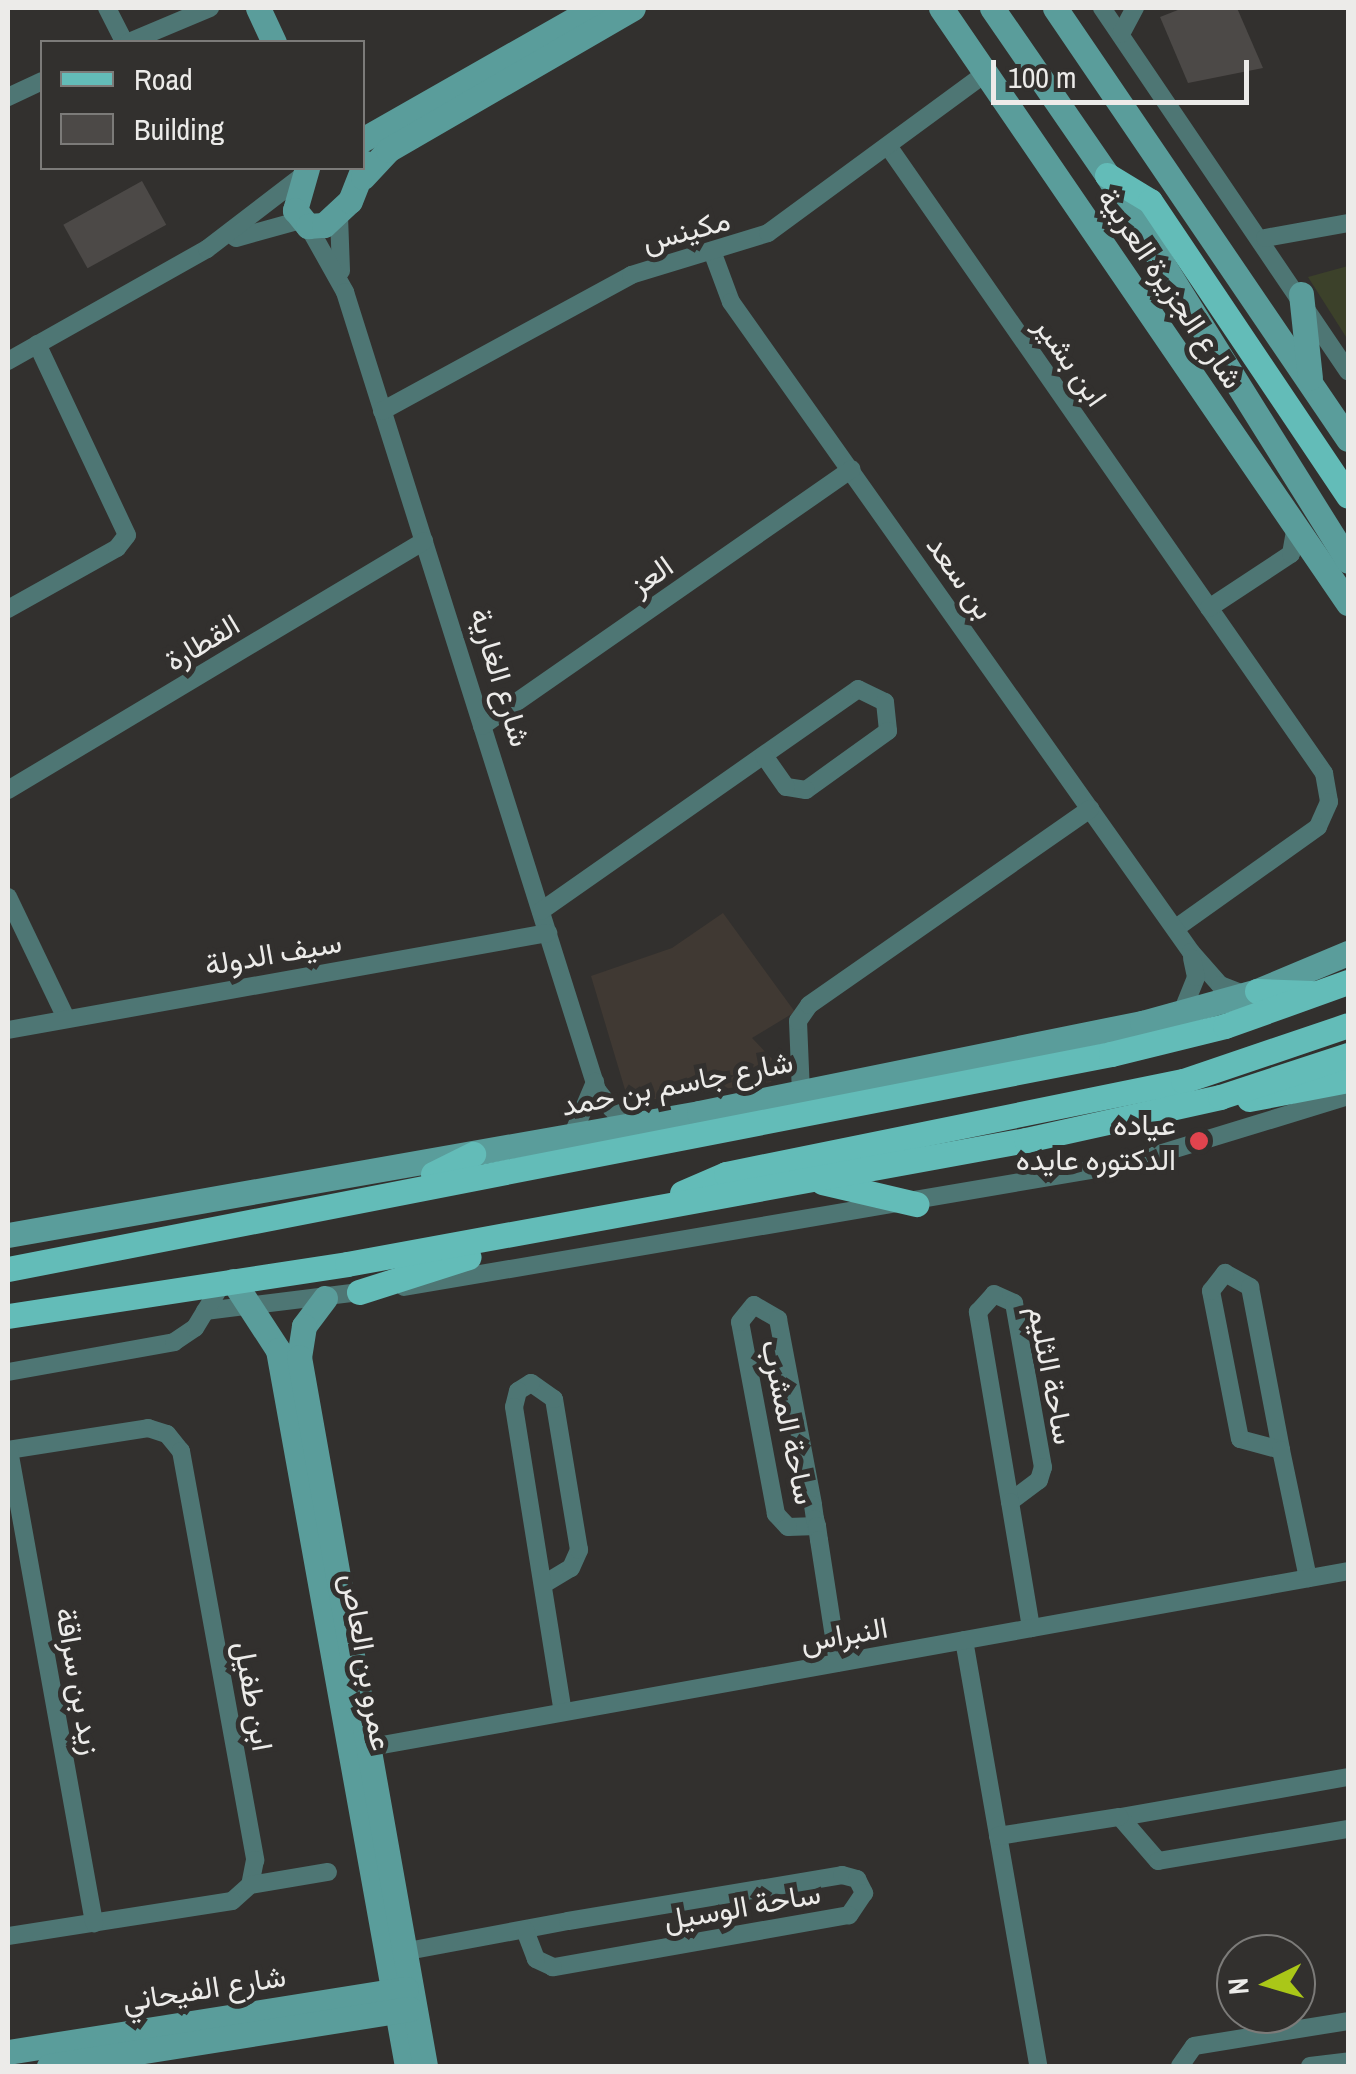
<!DOCTYPE html>
<html>
<head>
<meta charset="utf-8">
<style>
  body { margin:0 }
  #map { position:relative; width:1356px; height:2074px; overflow:hidden; background:#32302e; font-family:"Archivo Narrow",Vazirmatn,sans-serif }
  div>[style] { position:absolute }
  [style*='--x'] { left:calc(var(--x)*1px); top:calc(var(--y)*1px); width:calc(var(--w)*1px); rotate:calc(var(--a)*1deg) }
  .built>* { inset:0; background:#403933 }
  .green>* { inset:0; background:#3c412a }
  .building>* { inset:0; background:#4c4947; transform-origin:0 0 }
  .street>* { height:18px; margin:-9px; padding:0 9px; transform-origin:9px; border-radius:9px; background:#4e7674 }
  .secondary>* { height:25px; margin:-12.5px; padding:0 12.5px; transform-origin:12.5px; border-radius:12.5px; background:#5a9d9b }
  .primary>* { height:25px; margin:-12.5px; padding:0 12.5px; transform-origin:12.5px; border-radius:12.5px; background:#63bcb8 }
  .dots>* { width:28px; height:28px; translate:-50% -50%; box-sizing:border-box; border:5px solid #32302e; border-radius:50% }
  span { translate:-50% -50%; white-space:nowrap; text-align:center; line-height:1.15; -webkit-text-stroke:10px #32302e; paint-order:stroke }
  .street-label { font-size:30px; color:#ecebe9 }
  .poi-label { font-size:30px; color:#ecebe9 }
  .right { translate:-100% -50%; text-align:right }
  .frame { position:absolute; inset:0; border:10px solid #ecebe9; pointer-events:none }
  .legend { position:absolute; left:40px; top:40px; width:325px; height:130px; box-sizing:border-box; background:#32302e; border:2px solid #7c7b79; margin:0; padding:12px 18px; list-style:none; font-size:30px; color:#ecebe9 }
  .legend li { display:flex; align-items:center; gap:20px; height:50px }
  .legend b { width:50px; border:2px solid #7c7b79 }
  .north { position:absolute; left:1216px; top:1934px; width:100px; height:100px; box-sizing:border-box; background:#32302e; border:2px solid #7c7b79; border-radius:50%; rotate:265deg; font-size:28px; font-weight:700; line-height:40px; text-align:center; color:#ecebe9 }
  .north::after { content:''; display:block; margin:auto; width:35px; height:45px; background:#aac718; clip-path:polygon(50% 0,100% 100%,50% 72%,0 100%) }
  .scale { position:absolute; left:991px; top:60px; width:258px; height:45px; box-sizing:border-box; border:5px solid #ecebe9; border-top:0; padding-left:12px; font-size:30px; line-height:35px; white-space:nowrap; color:#ecebe9; -webkit-text-stroke:8px #32302e; paint-order:stroke }
</style>
</head>
<body>
<div id="map">
  <div class="built">
    <i style="clip-path:polygon(723px 913px,795px 1012px,752px 1038px,778px 1065px,771px 1082px,629px 1103px,591px 976px,672px 948px)"></i>
  </div>
  <div class="green">
    <i style="clip-path:polygon(1348px 266px,1348px 340px,1308px 277px)"></i>
  </div>
  <div class="building">
    <i style="clip-path:polygon(1183px 8px,1237px 8px,1263px 68px,1188px 83px,1160px 17px)"></i>
    <i style="left:142px;top:181px;width:50px;height:90px;rotate:61deg"></i>
  </div>
  <div class="street">
    <i style="--x:107;--y:8;--w:38;--a:63"></i>
    <i style="--x:1102;--y:8;--w:439;--a:55.9"></i>
    <i style="--x:1121;--y:34;--w:30;--a:-62"></i>
    <i style="--x:129;--y:42;--w:88;--a:-22.8"></i>
    <i style="--x:8;--y:97;--w:38;--a:-25"></i>
    <i style="--x:888;--y:146;--w:764;--a:55.19"></i>
    <i style="--x:1324;--y:773;--w:29;--a:80"></i>
    <i style="--x:1329;--y:802;--w:27;--a:114"></i>
    <i style="--x:1318;--y:827;--w:174;--a:144.6"></i>
    <i style="--x:339;--y:216;--w:55;--a:87.9"></i>
    <i style="--x:308;--y:226;--w:76;--a:60.7"></i>
    <i style="--x:345;--y:292;--w:837;--a:72.47"></i>
    <i style="--x:597;--y:1090;--w:24;--a:52"></i>
    <i style="--x:612;--y:1109;--w:30;--a:27"></i>
    <i style="--x:236;--y:238;--w:67;--a:-15.5"></i>
    <i style="--x:1265;--y:238;--w:84;--a:-10.2"></i>
    <i style="--x:712;--y:251;--w:54;--a:69.6"></i>
    <i style="--x:731;--y:302;--w:796;--a:54.71"></i>
    <i style="--x:1191;--y:952;--w:44;--a:48.7"></i>
    <i style="--x:1220;--y:985;--w:22;--a:21"></i>
    <i style="--x:8;--y:361;--w:228;--a:-29.4"></i>
    <i style="--x:207;--y:249;--w:120;--a:-37.5"></i>
    <i style="--x:382;--y:411;--w:284;--a:-28.6"></i>
    <i style="--x:631;--y:275;--w:143;--a:-17"></i>
    <i style="--x:768;--y:233;--w:270;--a:-36.3"></i>
    <i style="--x:1209;--y:608;--w:98;--a:-33.4"></i>
    <i style="--x:1291;--y:554;--w:28;--a:-80"></i>
    <i style="--x:8;--y:609;--w:125;--a:-29.2"></i>
    <i style="--x:117;--y:548;--w:16;--a:-52"></i>
    <i style="--x:127;--y:535;--w:211;--a:-115.2"></i>
    <i style="--x:482;--y:726;--w:450;--a:-34.8"></i>
    <i style="--x:8;--y:790;--w:485;--a:-30.9"></i>
    <i style="--x:8;--y:897;--w:134;--a:64.4"></i>
    <i style="--x:541;--y:911;--w:387;--a:-35"></i>
    <i style="--x:858;--y:689;--w:30;--a:26"></i>
    <i style="--x:885;--y:702;--w:29;--a:84"></i>
    <i style="--x:888;--y:731;--w:101;--a:144.3"></i>
    <i style="--x:806;--y:790;--w:20;--a:-171"></i>
    <i style="--x:786;--y:787;--w:38;--a:-125"></i>
    <i style="--x:1182;--y:1012;--w:38;--a:-68"></i>
    <i style="--x:1196;--y:977;--w:19;--a:-102"></i>
    <i style="--x:8;--y:1030;--w:549;--a:-10.18"></i>
    <i style="--x:801;--y:1093;--w:72;--a:-92.4"></i>
    <i style="--x:798;--y:1021;--w:19;--a:-55"></i>
    <i style="--x:809;--y:1005;--w:343;--a:-34.9"></i>
    <i style="--x:572;--y:1136;--w:59;--a:-66.9"></i>
    <i style="--x:1225;--y:1273;--w:29;--a:29"></i>
    <i style="--x:1250;--y:1287;--w:166;--a:79.2"></i>
    <i style="--x:1281;--y:1450;--w:42;--a:-165"></i>
    <i style="--x:1240;--y:1439;--w:151;--a:-101.1"></i>
    <i style="--x:1211;--y:1291;--w:23;--a:-52"></i>
    <i style="--x:404;--y:1287;--w:732;--a:-9.67"></i>
    <i style="--x:1126;--y:1164;--w:232;--a:-17"></i>
    <i style="--x:994;--y:1294;--w:22;--a:24"></i>
    <i style="--x:1014;--y:1303;--w:167;--a:80"></i>
    <i style="--x:1043;--y:1467;--w:14;--a:107"></i>
    <i style="--x:1039;--y:1480;--w:36;--a:143"></i>
    <i style="--x:1010;--y:1502;--w:193;--a:-99.6"></i>
    <i style="--x:978;--y:1312;--w:24;--a:-48"></i>
    <i style="--x:205;--y:1311;--w:164;--a:-7"></i>
    <i style="--x:8;--y:1372;--w:169;--a:-10.2"></i>
    <i style="--x:174;--y:1342;--w:25;--a:-34"></i>
    <i style="--x:195;--y:1328;--w:54;--a:-58.7"></i>
    <i style="--x:8;--y:1450;--w:142;--a:-8.9"></i>
    <i style="--x:148;--y:1428;--w:20;--a:18"></i>
    <i style="--x:167;--y:1434;--w:22;--a:51"></i>
    <i style="--x:181;--y:1451;--w:416;--a:79.7"></i>
    <i style="--x:255;--y:1860;--w:25;--a:101"></i>
    <i style="--x:250;--y:1885;--w:24;--a:138"></i>
    <i style="--x:232;--y:1901;--w:227;--a:171.1"></i>
    <i style="--x:9;--y:1450;--w:481;--a:79.8"></i>
    <i style="--x:1281;--y:1450;--w:131;--a:78.1"></i>
    <i style="--x:1010;--y:1502;--w:128;--a:80.5"></i>
    <i style="--x:817;--y:1526;--w:29;--a:178"></i>
    <i style="--x:788;--y:1527;--w:18;--a:-133"></i>
    <i style="--x:776;--y:1514;--w:195;--a:-100.6"></i>
    <i style="--x:740;--y:1322;--w:22;--a:-51"></i>
    <i style="--x:754;--y:1305;--w:28;--a:30"></i>
    <i style="--x:778;--y:1319;--w:189;--a:79.3"></i>
    <i style="--x:813;--y:1505;--w:14;--a:82"></i>
    <i style="--x:815;--y:1519;--w:7;--a:74"></i>
    <i style="--x:817;--y:1526;--w:14;--a:82"></i>
    <i style="--x:819;--y:1540;--w:124;--a:81.2"></i>
    <i style="--x:544;--y:1584;--w:31;--a:-31"></i>
    <i style="--x:571;--y:1568;--w:20;--a:-66"></i>
    <i style="--x:579;--y:1550;--w:153;--a:-99.4"></i>
    <i style="--x:554;--y:1399;--w:28;--a:-145"></i>
    <i style="--x:531;--y:1383;--w:15;--a:148"></i>
    <i style="--x:518;--y:1391;--w:16;--a:104"></i>
    <i style="--x:514;--y:1407;--w:309;--a:80.9"></i>
    <i style="--x:964;--y:1640;--w:432;--a:80.1"></i>
    <i style="--x:360;--y:1749;--w:1004;--a:-10.21"></i>
    <i style="--x:1348;--y:1777;--w:231;--a:170"></i>
    <i style="--x:1120;--y:1817;--w:58;--a:49.2"></i>
    <i style="--x:1158;--y:1861;--w:193;--a:-9.6"></i>
    <i style="--x:998;--y:1836;--w:123;--a:-8.9"></i>
    <i style="--x:250;--y:1885;--w:79;--a:-9.5"></i>
    <i style="--x:397;--y:1953;--w:174;--a:-10.6"></i>
    <i style="--x:568;--y:1921;--w:278;--a:-9.5"></i>
    <i style="--x:842;--y:1875;--w:16;--a:15"></i>
    <i style="--x:857;--y:1879;--w:16;--a:63"></i>
    <i style="--x:864;--y:1893;--w:27;--a:124"></i>
    <i style="--x:849;--y:1915;--w:301;--a:170"></i>
    <i style="--x:553;--y:1967;--w:19;--a:-155"></i>
    <i style="--x:536;--y:1959;--w:31;--a:-111"></i>
    <i style="--x:1180;--y:2066;--w:24;--a:-55"></i>
    <i style="--x:1194;--y:2046;--w:156;--a:-9.2"></i>
    <i style="--x:1310;--y:2066;--w:38;--a:-7"></i>
  </div>
  <div class="secondary">
    <i style="--x:258;--y:8;--w:38;--a:65"></i>
    <i style="--x:941;--y:8;--w:721;--a:55.63"></i>
    <i style="--x:992;--y:8;--w:203;--a:55.4"></i>
    <i style="--x:1107;--y:175;--w:455;--a:58"></i>
    <i style="--x:1055;--y:8;--w:521;--a:55.79"></i>
    <i style="--x:362;--y:140;--w:267;--a:-29.6"></i>
    <i style="--x:307;--y:168;--w:44;--a:105.9"></i>
    <i style="--x:295;--y:210;--w:21;--a:51"></i>
    <i style="--x:308;--y:226;--w:16;--a:-4"></i>
    <i style="--x:324;--y:225;--w:35;--a:-43"></i>
    <i style="--x:350;--y:201;--w:41;--a:-68.5"></i>
    <i style="--x:363;--y:177;--w:37;--a:-47"></i>
    <i style="--x:388;--y:150;--w:283;--a:-30.1"></i>
    <i style="--x:1301;--y:294;--w:84;--a:83.9"></i>
    <i style="--x:8;--y:1235;--w:702;--a:-10.01"></i>
    <i style="--x:699;--y:1113;--w:452;--a:-11.5"></i>
    <i style="--x:1142;--y:1023;--w:119;--a:-15.5"></i>
    <i style="--x:1257;--y:991;--w:99;--a:-22.7"></i>
    <i style="--x:233;--y:1281;--w:82;--a:56.9"></i>
    <i style="--x:278;--y:1350;--w:728;--a:79.79"></i>
    <i style="--x:325;--y:1298;--w:35;--a:127"></i>
    <i style="--x:304;--y:1326;--w:31;--a:99"></i>
    <i style="--x:299;--y:1357;--w:720;--a:79.92"></i>
    <i style="--x:8;--y:2052;--w:403;--a:-9"></i>
    <i style="--x:49;--y:2066;--w:365;--a:-9"></i>
  </div>
  <div class="primary">
    <i style="--x:1107;--y:175;--w:50;--a:31.2"></i>
    <i style="--x:1150;--y:201;--w:355;--a:56.1"></i>
    <i style="--x:1257;--y:991;--w:54;--a:2.1"></i>
    <i style="--x:1249;--y:1099;--w:101;--a:-10.9"></i>
    <i style="--x:433;--y:1174;--w:45;--a:-26.6"></i>
    <i style="--x:822;--y:1182;--w:97;--a:13.2"></i>
    <i style="--x:682;--y:1193;--w:48;--a:-23.4"></i>
    <i style="--x:726;--y:1174;--w:466;--a:-11.5"></i>
    <i style="--x:1183;--y:1081;--w:174;--a:-18.7"></i>
    <i style="--x:8;--y:1269;--w:1124;--a:-11.03"></i>
    <i style="--x:1111;--y:1054;--w:117;--a:-13.8"></i>
    <i style="--x:1225;--y:1026;--w:131;--a:-19.7"></i>
    <i style="--x:359;--y:1292;--w:115;--a:-17.7"></i>
    <i style="--x:8;--y:1316;--w:343;--a:-8.7"></i>
    <i style="--x:347;--y:1264;--w:690;--a:-10.35"></i>
    <i style="--x:1026;--y:1140;--w:199;--a:-12.5"></i>
    <i style="--x:1220;--y:1097;--w:135;--a:-18.2"></i>
  </div>
  <div class="dots">
    <i style="left:1199px;top:1141px;background:#e0444e"></i>
  </div>
  <div class="street-label">
    <span style="left:686px;top:230px;rotate:-15deg">مكينس</span>
    <span style="left:1171px;top:288px;rotate:56deg">شارع الجزيرة العربية</span>
    <span style="left:1071px;top:361px;rotate:55deg">ابن بشير</span>
    <span style="left:651px;top:575px;rotate:-35deg">العز</span>
    <span style="left:961px;top:577px;rotate:55deg">بن سعد</span>
    <span style="left:202px;top:642px;rotate:-31deg">القطارة</span>
    <span style="left:501px;top:677px;rotate:73deg">شارع الغارية</span>
    <span style="left:273px;top:953px;rotate:-10deg">سيف الدولة</span>
    <span style="left:677px;top:1083px;rotate:-11deg">شارع جاسم بن حمد</span>
    <span style="left:1052px;top:1375px;rotate:79deg">ساحة الثليم</span>
    <span style="left:789px;top:1422px;rotate:78deg">ساحة المشرب</span>
    <span style="left:844px;top:1634px;rotate:-10deg">النبراس</span>
    <span style="left:367px;top:1662px;rotate:80deg">عمرو بن العاص</span>
    <span style="left:79px;top:1681px;rotate:80deg">زيد بن سراقة</span>
    <span style="left:254px;top:1696px;rotate:80deg">ابن طفيل</span>
    <span style="left:742px;top:1906px;rotate:-10deg">ساحة الوسيل</span>
    <span style="left:204px;top:1988px;rotate:-9deg">شارع الفيحاني</span>
  </div>
  <div class="poi-label">
    <span class="right" style="left:1176px;top:1141px">عياده<br>الدكتوره عايده</span>
  </div>
  <div class="frame"></div>
  <ul class="legend">
  <li><b style="height:12px;background:#63bcb8"></b>Road</li>
  <li><b style="height:28px;background:#4c4947"></b>Building</li>
  </ul>
  <div class="north">N</div>
  <div class="scale">100 m</div>
</div>
</body>
</html>
